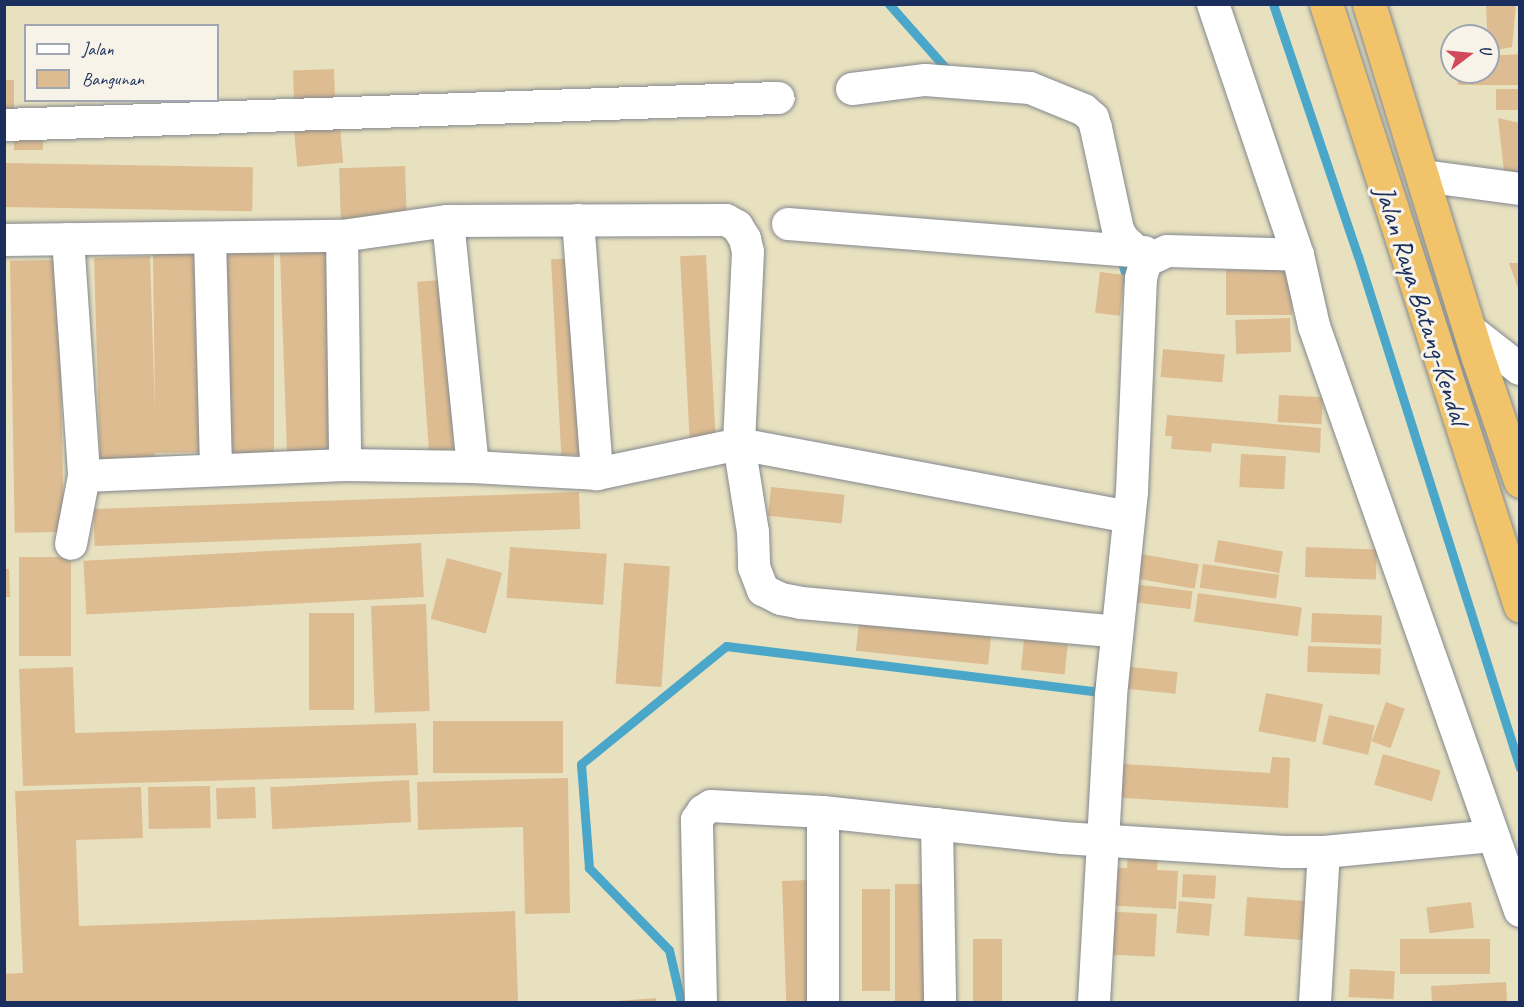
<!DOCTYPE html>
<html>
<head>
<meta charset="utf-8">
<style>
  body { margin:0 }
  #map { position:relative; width:1524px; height:1007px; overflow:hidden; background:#e8e1bf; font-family:Caveat,sans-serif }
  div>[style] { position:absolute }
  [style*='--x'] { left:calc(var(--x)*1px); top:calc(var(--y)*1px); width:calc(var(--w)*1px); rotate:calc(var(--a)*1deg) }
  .stream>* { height:9px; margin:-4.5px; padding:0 4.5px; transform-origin:4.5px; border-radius:4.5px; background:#4ba7c9 }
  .building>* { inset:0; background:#ddbc91; transform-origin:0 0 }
  .roads { filter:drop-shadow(0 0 2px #82888e) drop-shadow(0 0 2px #82888e) }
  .minor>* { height:32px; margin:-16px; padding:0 16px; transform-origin:16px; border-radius:16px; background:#fff }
  .highway>* { height:33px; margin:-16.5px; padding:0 16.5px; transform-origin:16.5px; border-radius:16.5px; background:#f1c36a }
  span { translate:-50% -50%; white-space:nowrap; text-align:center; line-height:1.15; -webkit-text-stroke:6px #f7f3e8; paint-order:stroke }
  .street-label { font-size:28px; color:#1b2f5e }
  .frame { position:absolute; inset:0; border:6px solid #1b2f5e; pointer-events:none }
  .legend { position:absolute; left:24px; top:24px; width:195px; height:78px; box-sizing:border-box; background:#f7f3e8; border:2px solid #9fa5b1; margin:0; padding:8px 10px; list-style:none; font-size:18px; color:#1b2f5e }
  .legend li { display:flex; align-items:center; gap:12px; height:30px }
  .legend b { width:30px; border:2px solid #9fa5b1 }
  .north { position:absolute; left:1440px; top:24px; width:60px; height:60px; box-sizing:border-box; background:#f7f3e8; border:2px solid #9fa5b1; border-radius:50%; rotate:74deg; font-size:16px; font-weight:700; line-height:24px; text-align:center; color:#1b2f5e }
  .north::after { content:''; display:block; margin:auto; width:21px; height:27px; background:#d1495b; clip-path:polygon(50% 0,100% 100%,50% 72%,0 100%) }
</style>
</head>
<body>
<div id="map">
  <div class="stream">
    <i style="--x:889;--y:4;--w:92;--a:48.5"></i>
    <i style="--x:1273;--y:4;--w:266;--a:71.4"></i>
    <i style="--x:1358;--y:256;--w:537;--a:72.44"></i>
    <i style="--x:1120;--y:256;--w:31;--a:73"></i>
    <i style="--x:681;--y:1002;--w:53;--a:-103"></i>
    <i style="--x:669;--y:950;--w:115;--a:-134.3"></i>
    <i style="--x:589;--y:868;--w:104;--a:-94.4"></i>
    <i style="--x:581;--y:764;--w:187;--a:-39.1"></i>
    <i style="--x:726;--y:646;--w:375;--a:7"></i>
    <i style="--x:1098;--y:692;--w:9;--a:-84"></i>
  </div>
  <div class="building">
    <i style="clip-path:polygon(1516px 4px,1512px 47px,1488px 52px,1486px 5px)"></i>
    <i style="clip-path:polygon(1520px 54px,1520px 85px,1458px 85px,1456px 72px,1488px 72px,1488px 56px)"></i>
    <i style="left:334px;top:69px;width:30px;height:41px;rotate:88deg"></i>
    <i style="left:4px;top:80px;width:10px;height:35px"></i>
    <i style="left:1496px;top:89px;width:24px;height:21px"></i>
    <i style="clip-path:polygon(1498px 118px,1520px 123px,1520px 173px,1504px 171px)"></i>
    <i style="left:340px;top:127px;width:36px;height:46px;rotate:85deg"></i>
    <i style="left:14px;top:132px;width:29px;height:18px"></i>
    <i style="left:4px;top:163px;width:249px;height:44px;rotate:1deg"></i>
    <i style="left:405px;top:166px;width:51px;height:66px;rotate:88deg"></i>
    <i style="clip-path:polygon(199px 251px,201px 452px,155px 453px,155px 459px,100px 460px,94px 258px,150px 256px,155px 412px,153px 252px)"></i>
    <i style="left:226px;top:252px;width:48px;height:203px"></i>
    <i style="left:326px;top:252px;width:200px;height:46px;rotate:88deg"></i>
    <i style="left:706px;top:255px;width:190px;height:26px;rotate:87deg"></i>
    <i style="left:575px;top:258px;width:196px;height:24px;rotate:87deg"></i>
    <i style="left:59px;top:260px;width:272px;height:49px;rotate:89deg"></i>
    <i style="clip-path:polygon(1509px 263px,1520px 263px,1520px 291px,1519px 291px)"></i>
    <i style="left:1226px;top:270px;width:66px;height:45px"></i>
    <i style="left:1100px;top:272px;width:25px;height:41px;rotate:7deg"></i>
    <i style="left:442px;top:280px;width:170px;height:25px;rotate:86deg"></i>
    <i style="left:1290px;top:318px;width:34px;height:55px;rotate:88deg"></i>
    <i style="left:1163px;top:349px;width:62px;height:28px;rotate:5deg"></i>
    <i style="left:1279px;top:395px;width:44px;height:27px;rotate:3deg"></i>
    <i style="clip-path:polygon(1167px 415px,1321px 428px,1320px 453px,1212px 443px,1211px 452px,1171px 449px,1172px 436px,1165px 436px)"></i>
    <i style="left:1241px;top:454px;width:45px;height:33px;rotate:3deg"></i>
    <i style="left:771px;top:487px;width:74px;height:29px;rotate:6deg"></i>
    <i style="left:579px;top:492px;width:37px;height:486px;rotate:88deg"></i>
    <i style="left:1218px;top:540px;width:66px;height:22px;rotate:10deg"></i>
    <i style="left:421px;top:543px;width:54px;height:338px;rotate:87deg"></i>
    <i style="left:510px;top:547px;width:97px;height:51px;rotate:4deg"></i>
    <i style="left:1306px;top:547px;width:71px;height:30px;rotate:2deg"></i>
    <i style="left:1130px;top:552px;width:70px;height:25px;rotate:10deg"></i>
    <i style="left:19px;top:557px;width:52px;height:99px"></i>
    <i style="left:447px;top:558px;width:57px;height:63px;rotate:15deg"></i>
    <i style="left:624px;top:563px;width:46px;height:121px;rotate:4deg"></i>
    <i style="left:1203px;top:564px;width:77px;height:24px;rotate:8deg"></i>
    <i style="clip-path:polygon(4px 569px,9px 569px,10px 597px,4px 597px)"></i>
    <i style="left:1125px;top:583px;width:68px;height:18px;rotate:7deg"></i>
    <i style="left:1198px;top:593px;width:105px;height:29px;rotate:8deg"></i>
    <i style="left:426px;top:604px;width:107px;height:55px;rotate:88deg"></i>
    <i style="left:309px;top:613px;width:45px;height:97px"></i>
    <i style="left:1312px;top:613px;width:70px;height:29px;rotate:2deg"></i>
    <i style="left:859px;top:621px;width:133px;height:30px;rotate:6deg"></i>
    <i style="left:1024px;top:640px;width:44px;height:30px;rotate:6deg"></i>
    <i style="left:1308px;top:646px;width:73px;height:26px;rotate:2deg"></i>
    <i style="left:1121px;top:666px;width:57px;height:22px;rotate:6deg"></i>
    <i style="clip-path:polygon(73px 667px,75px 733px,416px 723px,418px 775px,23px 786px,19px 669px)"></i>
    <i style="left:1266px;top:693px;width:58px;height:39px;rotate:11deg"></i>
    <i style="left:1386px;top:702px;width:20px;height:42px;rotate:20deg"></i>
    <i style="left:1329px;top:715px;width:47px;height:30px;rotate:13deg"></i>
    <i style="left:563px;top:721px;width:52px;height:130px;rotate:90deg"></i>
    <i style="left:1383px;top:754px;width:60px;height:32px;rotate:16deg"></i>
    <i style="clip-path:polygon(1272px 757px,1290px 758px,1288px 808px,1107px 797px,1108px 763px,1270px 773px)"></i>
    <i style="clip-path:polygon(568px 778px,570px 913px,525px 914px,523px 827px,418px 830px,417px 782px)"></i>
    <i style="left:409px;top:780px;width:42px;height:139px;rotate:87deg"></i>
    <i style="left:210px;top:786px;width:42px;height:62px;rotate:89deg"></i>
    <i style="clip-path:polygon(141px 787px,143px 838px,76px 840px,79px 926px,515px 911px,518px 1002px,4px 1002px,4px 974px,23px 973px,15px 791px)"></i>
    <i style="left:255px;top:787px;width:31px;height:39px;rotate:88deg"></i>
    <i style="clip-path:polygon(1128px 853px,1158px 857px,1157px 870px,1178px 871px,1176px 909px,1102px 905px,1104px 867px,1127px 868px)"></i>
    <i style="left:1183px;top:874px;width:33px;height:23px;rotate:3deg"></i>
    <i style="left:810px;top:880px;width:122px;height:28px;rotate:88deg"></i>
    <i style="left:895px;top:884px;width:30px;height:118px"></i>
    <i style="left:862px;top:889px;width:28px;height:102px"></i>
    <i style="left:1247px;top:897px;width:66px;height:39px;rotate:4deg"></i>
    <i style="left:1179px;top:901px;width:33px;height:32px;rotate:5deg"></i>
    <i style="left:1471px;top:902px;width:26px;height:45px;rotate:83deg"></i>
    <i style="left:1101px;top:911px;width:56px;height:43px;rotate:3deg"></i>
    <i style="left:973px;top:939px;width:29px;height:63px"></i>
    <i style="left:1490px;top:939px;width:35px;height:90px;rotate:90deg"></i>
    <i style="left:1350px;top:969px;width:45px;height:28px;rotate:3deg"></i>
    <i style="left:1506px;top:982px;width:20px;height:75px;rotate:87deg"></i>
    <i style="clip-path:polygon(656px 998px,656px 1002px,618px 1002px,618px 1001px)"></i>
  </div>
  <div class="roads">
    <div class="minor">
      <i style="--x:1213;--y:4;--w:265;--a:71.3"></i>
      <i style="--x:1298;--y:255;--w:73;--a:77.3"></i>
      <i style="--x:1314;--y:326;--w:620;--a:70.6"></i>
      <i style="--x:852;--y:89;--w:74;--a:-7"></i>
      <i style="--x:925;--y:80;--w:105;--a:4.4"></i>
      <i style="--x:1030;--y:88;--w:58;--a:22.2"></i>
      <i style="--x:1084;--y:110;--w:12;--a:42"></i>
      <i style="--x:1093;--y:118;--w:10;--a:73"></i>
      <i style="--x:1096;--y:128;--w:104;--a:77.8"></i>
      <i style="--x:1118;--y:230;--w:10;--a:61"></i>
      <i style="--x:1123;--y:239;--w:19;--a:43"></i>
      <i style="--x:4;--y:125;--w:775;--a:-2"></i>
      <i style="--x:1423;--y:176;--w:98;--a:7.6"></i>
      <i style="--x:578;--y:220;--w:255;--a:85.7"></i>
      <i style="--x:448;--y:221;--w:247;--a:84.2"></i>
      <i style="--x:788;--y:224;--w:358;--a:4.5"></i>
      <i style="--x:342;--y:236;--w:229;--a:89.2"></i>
      <i style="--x:210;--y:238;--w:231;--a:88.5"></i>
      <i style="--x:68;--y:239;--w:238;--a:86.1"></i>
      <i style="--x:84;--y:476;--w:69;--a:100.8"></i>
      <i style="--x:4;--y:240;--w:338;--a:-0.7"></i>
      <i style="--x:342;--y:236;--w:107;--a:-8.1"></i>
      <i style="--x:448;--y:221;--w:278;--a:-0.2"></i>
      <i style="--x:726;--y:220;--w:13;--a:29"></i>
      <i style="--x:737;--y:226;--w:15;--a:58"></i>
      <i style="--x:745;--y:239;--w:13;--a:77"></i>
      <i style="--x:748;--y:252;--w:192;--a:92.7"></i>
      <i style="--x:739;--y:444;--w:89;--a:81"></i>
      <i style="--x:753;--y:532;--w:35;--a:88"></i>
      <i style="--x:754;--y:567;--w:25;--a:69"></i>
      <i style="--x:763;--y:590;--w:20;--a:27"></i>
      <i style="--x:781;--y:599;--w:20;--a:11"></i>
      <i style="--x:801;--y:603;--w:317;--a:5.2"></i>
      <i style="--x:1470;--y:330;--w:63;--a:38"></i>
      <i style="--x:84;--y:476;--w:261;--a:-2.4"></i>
      <i style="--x:345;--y:465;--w:128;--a:0.9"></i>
      <i style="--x:473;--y:467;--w:124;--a:3.2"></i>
      <i style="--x:597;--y:474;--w:145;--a:-11.9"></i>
      <i style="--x:739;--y:444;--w:397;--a:10.6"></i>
      <i style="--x:937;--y:824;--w:178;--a:89"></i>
      <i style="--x:701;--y:1002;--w:182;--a:-91.3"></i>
      <i style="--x:697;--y:820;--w:11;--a:-56"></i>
      <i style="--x:703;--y:811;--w:9;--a:-32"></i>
      <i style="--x:711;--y:806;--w:112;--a:3.1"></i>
      <i style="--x:823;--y:812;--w:241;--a:6.2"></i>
      <i style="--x:1063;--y:838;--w:222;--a:3.6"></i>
      <i style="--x:1285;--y:852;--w:39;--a:0"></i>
      <i style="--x:1324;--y:852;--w:169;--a:-5.4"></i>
      <i style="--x:823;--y:1002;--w:190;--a:-90"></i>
      <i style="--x:1094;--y:1002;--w:307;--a:-86.8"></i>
      <i style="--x:1111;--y:695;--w:204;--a:-84.1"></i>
      <i style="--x:1132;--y:492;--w:214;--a:-87.6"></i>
      <i style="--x:1141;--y:278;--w:18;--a:-74"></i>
      <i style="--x:1146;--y:261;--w:23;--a:-25"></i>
      <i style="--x:1167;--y:251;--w:131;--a:1.7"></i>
      <i style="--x:1315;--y:1002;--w:150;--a:-86.6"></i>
    </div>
    <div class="highway">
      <i style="--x:1326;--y:4;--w:632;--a:72.14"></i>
      <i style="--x:1369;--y:4;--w:370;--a:72.9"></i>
      <i style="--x:1478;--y:358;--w:130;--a:71.1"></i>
    </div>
  </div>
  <div class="street-label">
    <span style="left:1422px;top:305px;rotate:72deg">Jalan Raya Batang-Kendal</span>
  </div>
  <div class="frame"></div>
  <ul class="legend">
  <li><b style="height:8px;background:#fff"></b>Jalan</li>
  <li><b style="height:16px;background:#ddbc91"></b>Bangunan</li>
  </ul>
  <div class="north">U</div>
</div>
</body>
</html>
